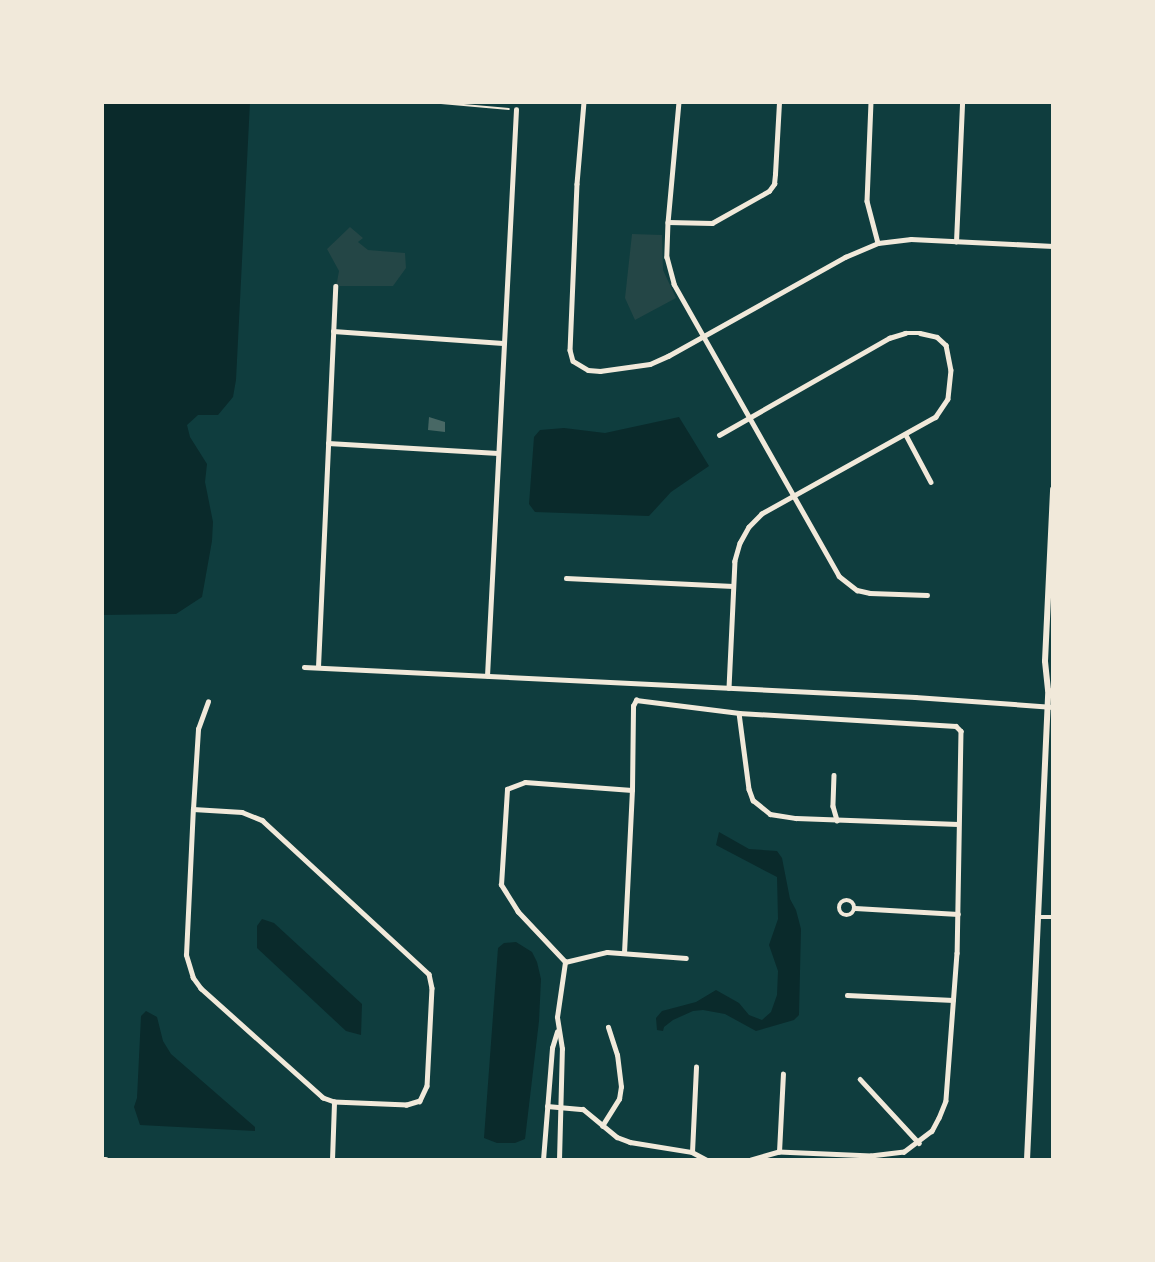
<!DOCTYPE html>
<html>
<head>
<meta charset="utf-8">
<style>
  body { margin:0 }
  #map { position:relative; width:1155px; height:1262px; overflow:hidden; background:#0f3d3e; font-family:Montserrat,sans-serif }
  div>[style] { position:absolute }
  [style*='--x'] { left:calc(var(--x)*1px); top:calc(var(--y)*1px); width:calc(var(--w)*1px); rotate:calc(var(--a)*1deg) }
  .green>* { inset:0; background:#244646 }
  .water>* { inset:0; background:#0a2a2b }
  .building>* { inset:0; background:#486865 }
  .path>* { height:1.5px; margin:-0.75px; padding:0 0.75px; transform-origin:0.75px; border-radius:0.75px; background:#f1e9da }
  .minor>* { height:4.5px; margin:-2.25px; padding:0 2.25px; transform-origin:2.25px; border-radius:2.25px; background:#f1e9da }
  .minor>.ring { margin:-2.25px; padding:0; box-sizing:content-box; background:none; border:4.5px solid #f1e9da; border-radius:50% }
  .tertiary>* { height:6px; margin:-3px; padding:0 3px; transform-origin:3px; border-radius:3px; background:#f1e9da }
  .secondary>* { height:7px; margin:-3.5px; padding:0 3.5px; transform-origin:3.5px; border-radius:3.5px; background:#f1e9da }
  span { translate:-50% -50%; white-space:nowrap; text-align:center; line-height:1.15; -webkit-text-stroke:4.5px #f1e9da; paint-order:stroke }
  .frame { position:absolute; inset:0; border:104px solid #f1e9da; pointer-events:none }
</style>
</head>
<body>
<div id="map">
  <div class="green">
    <i style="clip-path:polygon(350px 227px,363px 238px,358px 242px,368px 250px,405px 253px,406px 268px,393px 286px,333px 286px,337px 282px,339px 271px,327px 249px)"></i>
    <i style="clip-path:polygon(632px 234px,662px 235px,663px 270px,676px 298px,635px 320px,625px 298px)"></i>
  </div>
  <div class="water">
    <i style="clip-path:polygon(102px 102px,250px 102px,236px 380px,233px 397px,218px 415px,198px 415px,187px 425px,190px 437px,207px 464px,205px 482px,213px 522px,212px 541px,202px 597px,176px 614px,102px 615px)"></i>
    <i style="clip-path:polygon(679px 417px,709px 466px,671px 492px,649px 516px,535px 512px,529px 504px,534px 437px,540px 430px,564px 428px,605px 433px)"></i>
    <i style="clip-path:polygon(719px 832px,749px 849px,777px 851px,782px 858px,790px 899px,796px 910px,801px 929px,799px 1015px,794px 1020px,756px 1031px,725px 1014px,703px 1010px,693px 1011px,673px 1020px,664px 1027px,663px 1031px,657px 1030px,656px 1018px,662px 1011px,696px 1002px,716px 990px,739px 1003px,749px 1015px,762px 1020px,771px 1012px,777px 995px,778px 971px,769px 945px,778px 919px,777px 877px,716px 845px)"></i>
    <i style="clip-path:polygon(262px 919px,274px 923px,362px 1004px,361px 1035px,346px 1031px,257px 948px,257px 926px)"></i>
    <i style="clip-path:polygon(516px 942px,532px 952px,537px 962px,541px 979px,539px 1021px,525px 1139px,515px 1143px,497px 1143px,484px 1138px,498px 948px,504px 943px)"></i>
    <i style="clip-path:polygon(146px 1011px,157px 1017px,163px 1041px,171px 1054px,255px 1127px,255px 1131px,140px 1125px,134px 1107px,137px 1098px,141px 1016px)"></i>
  </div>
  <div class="building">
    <i style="clip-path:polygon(429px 417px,445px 422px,445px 432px,428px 430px)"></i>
  </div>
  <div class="path">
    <i style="--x:430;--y:102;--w:79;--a:5.1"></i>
  </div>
  <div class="minor">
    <i style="--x:584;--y:102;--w:82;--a:94.9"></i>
    <i style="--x:577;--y:184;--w:166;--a:92.4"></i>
    <i style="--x:570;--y:350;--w:11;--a:75"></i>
    <i style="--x:573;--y:361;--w:17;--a:31"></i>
    <i style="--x:588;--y:370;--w:12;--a:5"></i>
    <i style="--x:600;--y:371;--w:50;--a:-8"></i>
    <i style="--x:650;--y:364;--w:20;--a:-24"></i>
    <i style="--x:668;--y:356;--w:203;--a:-29.2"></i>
    <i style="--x:845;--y:257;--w:36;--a:-23"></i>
    <i style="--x:878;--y:243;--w:33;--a:-7"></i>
    <i style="--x:911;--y:239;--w:142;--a:2.8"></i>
    <i style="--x:679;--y:102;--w:121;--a:95.2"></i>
    <i style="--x:668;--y:222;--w:35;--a:92"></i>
    <i style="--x:667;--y:257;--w:28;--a:75"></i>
    <i style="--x:674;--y:284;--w:335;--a:60.5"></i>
    <i style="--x:839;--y:576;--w:23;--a:38"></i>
    <i style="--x:857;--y:590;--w:13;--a:13"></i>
    <i style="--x:870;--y:593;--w:57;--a:2"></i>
    <i style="--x:871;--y:102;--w:99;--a:92.3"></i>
    <i style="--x:867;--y:201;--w:43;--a:75.3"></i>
    <i style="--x:668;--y:222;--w:44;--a:1.3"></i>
    <i style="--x:712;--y:223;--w:65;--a:-29.3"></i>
    <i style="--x:769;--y:191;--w:9;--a:-54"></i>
    <i style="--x:774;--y:184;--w:10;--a:-84"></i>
    <i style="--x:775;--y:174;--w:72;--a:-86.8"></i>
    <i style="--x:956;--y:242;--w:140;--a:-87.5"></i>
    <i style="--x:333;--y:331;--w:170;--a:4"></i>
    <i style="--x:719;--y:435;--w:196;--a:-29.7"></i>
    <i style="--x:889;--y:338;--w:17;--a:-17"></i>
    <i style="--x:905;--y:333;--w:15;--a:0"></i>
    <i style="--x:920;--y:333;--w:17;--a:13"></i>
    <i style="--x:937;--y:337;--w:12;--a:42"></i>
    <i style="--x:946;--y:345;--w:25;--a:79"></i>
    <i style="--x:951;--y:370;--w:29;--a:96"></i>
    <i style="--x:948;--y:399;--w:22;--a:124"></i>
    <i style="--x:936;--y:417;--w:199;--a:150.9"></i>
    <i style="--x:762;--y:514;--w:18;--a:135"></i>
    <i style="--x:749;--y:527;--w:18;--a:119"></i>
    <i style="--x:740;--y:543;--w:19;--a:106"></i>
    <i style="--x:735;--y:561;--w:127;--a:92.7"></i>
    <i style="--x:906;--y:435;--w:53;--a:62"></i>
    <i style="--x:328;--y:443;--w:170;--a:3.4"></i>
    <i style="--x:566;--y:578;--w:167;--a:2.7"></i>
    <i style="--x:304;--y:667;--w:612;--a:2.81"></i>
    <i style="--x:915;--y:697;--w:138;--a:4.1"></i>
    <i style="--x:318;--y:667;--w:381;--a:-87.4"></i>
    <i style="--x:487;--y:676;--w:567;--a:-87.07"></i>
    <i style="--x:739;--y:713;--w:77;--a:82.5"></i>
    <i style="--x:749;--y:789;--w:12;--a:70"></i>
    <i style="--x:753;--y:800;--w:22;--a:39"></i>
    <i style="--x:770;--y:814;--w:26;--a:9"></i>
    <i style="--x:796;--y:818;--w:162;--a:2.1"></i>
    <i style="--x:834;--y:775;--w:31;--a:92"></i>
    <i style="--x:833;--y:806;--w:15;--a:74"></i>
    <i style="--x:193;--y:809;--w:49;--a:3.5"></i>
    <i style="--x:242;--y:812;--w:22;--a:22"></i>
    <i style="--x:262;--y:820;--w:227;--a:42.7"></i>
    <i style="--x:429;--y:974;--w:14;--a:78"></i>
    <i style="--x:432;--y:988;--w:98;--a:92.9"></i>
    <i style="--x:427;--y:1086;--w:17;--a:115"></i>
    <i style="--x:420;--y:1101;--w:14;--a:163"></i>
    <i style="--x:407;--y:1105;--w:73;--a:-177.6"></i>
    <i style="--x:334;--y:1102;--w:12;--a:-160"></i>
    <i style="--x:323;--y:1098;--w:164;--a:-138.2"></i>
    <i style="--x:201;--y:989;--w:14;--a:-126"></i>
    <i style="--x:193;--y:978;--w:24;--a:-107"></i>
    <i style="--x:186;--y:955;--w:146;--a:-87.3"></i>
    <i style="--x:193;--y:809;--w:80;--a:-86.4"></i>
    <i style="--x:198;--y:729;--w:29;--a:-70"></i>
    <i class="ring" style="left:839px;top:900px;width:11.5px;height:11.5px"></i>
    <i style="--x:855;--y:908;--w:103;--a:3.3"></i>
    <i style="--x:1037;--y:917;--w:16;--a:0"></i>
    <i style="--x:624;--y:953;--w:163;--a:-87.2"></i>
    <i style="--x:632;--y:790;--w:84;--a:-89.3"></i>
    <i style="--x:633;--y:706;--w:7;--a:-63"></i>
    <i style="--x:636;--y:700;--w:104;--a:7.2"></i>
    <i style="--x:739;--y:713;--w:217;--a:3.4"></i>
    <i style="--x:956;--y:726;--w:7;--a:45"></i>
    <i style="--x:961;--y:731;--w:222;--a:91"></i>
    <i style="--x:957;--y:953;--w:148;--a:94.3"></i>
    <i style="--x:946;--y:1101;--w:18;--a:112"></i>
    <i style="--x:939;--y:1118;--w:15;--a:118"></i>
    <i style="--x:932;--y:1131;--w:35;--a:143"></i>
    <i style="--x:904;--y:1152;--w:33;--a:173"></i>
    <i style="--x:871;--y:1156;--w:92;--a:-177.5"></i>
    <i style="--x:779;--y:1152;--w:29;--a:164"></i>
    <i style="--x:565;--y:962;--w:69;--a:-133.2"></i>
    <i style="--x:518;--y:912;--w:32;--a:-122"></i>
    <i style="--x:501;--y:885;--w:96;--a:-86.4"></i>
    <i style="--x:507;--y:789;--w:19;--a:-21"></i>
    <i style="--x:525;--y:782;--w:107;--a:4.3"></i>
    <i style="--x:565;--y:962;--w:43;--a:-13.4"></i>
    <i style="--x:607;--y:952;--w:79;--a:4.3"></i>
    <i style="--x:847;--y:995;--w:106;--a:2.7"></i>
    <i style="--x:860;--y:1079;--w:87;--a:47.3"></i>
    <i style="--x:547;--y:1106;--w:36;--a:5"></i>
    <i style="--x:583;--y:1109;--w:44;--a:39.5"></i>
    <i style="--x:617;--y:1137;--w:14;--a:21"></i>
    <i style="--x:630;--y:1142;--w:63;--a:9.2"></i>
    <i style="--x:692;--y:1152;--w:17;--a:28"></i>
    <i style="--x:602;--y:1126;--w:32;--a:-58"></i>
    <i style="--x:619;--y:1099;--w:12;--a:-81"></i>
    <i style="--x:621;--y:1087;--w:32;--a:-97"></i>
    <i style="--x:617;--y:1055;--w:29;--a:-108"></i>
    <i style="--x:692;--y:1152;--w:85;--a:-87.3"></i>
    <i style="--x:779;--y:1152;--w:78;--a:-87.1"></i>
    <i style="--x:332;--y:1160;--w:58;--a:-88"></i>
    <i style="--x:543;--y:1160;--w:112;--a:-85.4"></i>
    <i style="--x:552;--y:1048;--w:17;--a:-73"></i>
    <i style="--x:559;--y:1160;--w:111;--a:-88.5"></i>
    <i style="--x:562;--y:1049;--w:32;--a:-99"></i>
    <i style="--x:557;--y:1017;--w:56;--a:-81.7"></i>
  </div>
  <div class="tertiary">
    <i style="--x:1027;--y:1160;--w:470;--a:-87.4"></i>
    <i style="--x:1048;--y:690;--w:29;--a:-96"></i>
    <i style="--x:1045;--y:661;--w:172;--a:-87.3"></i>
  </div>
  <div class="secondary">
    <i style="--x:102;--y:1160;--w:3;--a:0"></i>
  </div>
  <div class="frame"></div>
</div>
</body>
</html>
